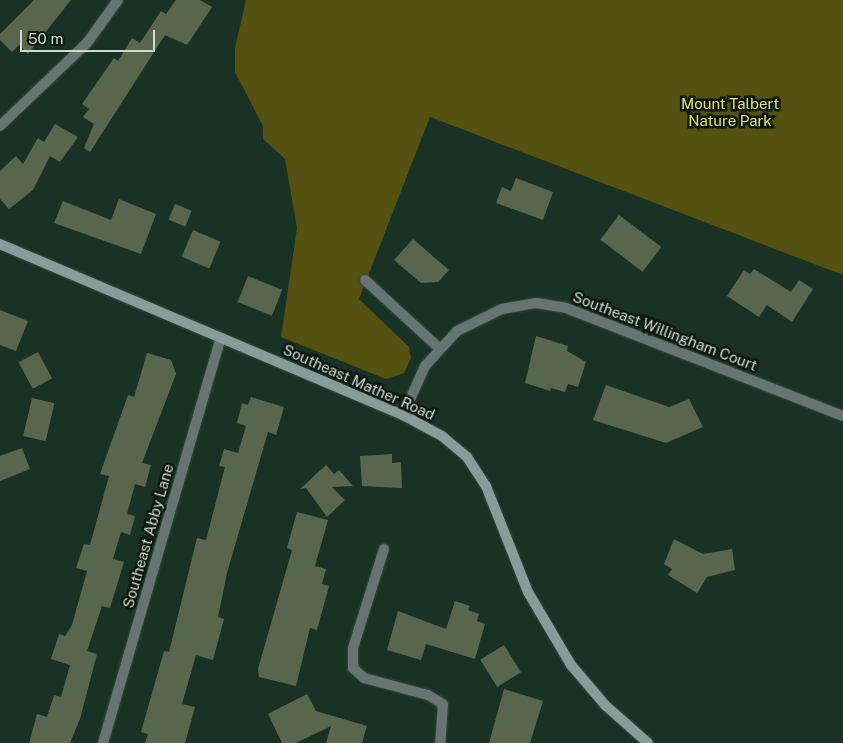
<!DOCTYPE html>
<html>
<head>
<meta charset="utf-8">
<style>
  body { margin:0 }
  #map { position:relative; width:843px; height:743px; overflow:hidden; background:#1a3225; font-family:"Public Sans",sans-serif }
  div>[style] { position:absolute }
  [style*='--x'] { left:calc(var(--x)*1px); top:calc(var(--y)*1px); width:calc(var(--w)*1px); rotate:calc(var(--a)*1deg) }
  .green>* { inset:0; background:#545111 }
  .building>* { inset:0; background:#58664e; transform-origin:0 0 }
  .roads { filter:drop-shadow(0 0 1px #364d41) drop-shadow(0 0 1px #364d41) }
  .street>* { height:10px; margin:-5px; padding:0 5px; transform-origin:5px; border-radius:5px; background:#667572 }
  .secondary>* { height:10px; margin:-5px; padding:0 5px; transform-origin:5px; border-radius:5px; background:#869d99 }
  span { translate:-50% -50%; white-space:nowrap; text-align:center; line-height:1.15; -webkit-text-stroke:5px #0d1711; paint-order:stroke }
  .park-label { font-size:15px; color:#e6e16c }
  .street-label { font-size:15px; color:#ccdbd1 }
  .scale { position:absolute; left:20px; top:30px; width:135px; height:22px; box-sizing:border-box; border:2px solid #ccdbd1; border-top:0; padding-left:6px; font-size:15px; line-height:18px; white-space:nowrap; color:#ccdbd1; -webkit-text-stroke:4px #0d1711; paint-order:stroke }
</style>
</head>
<body>
<div id="map">
  <div class="green">
    <i style="clip-path:polygon(246px 0,843px 0,843px 275px,430px 117px,359px 299px,409px 347px,411px 358px,404px 373px,386px 379px,281px 337px,297px 228px,285px 159px,263px 139px,263px 126px,235px 72px,235px 48px)"></i>
  </div>
  <div class="building">
    <i style="clip-path:polygon(34px 0,71px 0,28px 54px,19px 45px,12px 52px,0 40px,0 34px)"></i>
    <i style="clip-path:polygon(176px 0,200px 0,212px 7px,187px 45px,165px 35px,90px 152px,84px 148px,94px 124px,83px 117px,89px 109px,82px 104px,114px 58px,118px 61px,132px 38px,140px 43px,161px 11px,166px 14px)"></i>
    <i style="clip-path:polygon(55px 124px,78px 137px,60px 162px,50px 156px,33px 190px,9px 209px,0 199px,0 171px,16px 156px,23px 164px,38px 138px,44px 142px)"></i>
    <i style="clip-path:polygon(516px 178px,553px 192px,543px 220px,496px 203px,502px 187px,511px 191px)"></i>
    <i style="clip-path:polygon(119px 199px,156px 214px,141px 254px,54px 223px,63px 201px,111px 220px)"></i>
    <i style="left:175px;top:204px;width:18px;height:17px;rotate:22deg"></i>
    <i style="left:619px;top:215px;width:53px;height:31px;rotate:37deg"></i>
    <i style="left:193px;top:230px;width:30px;height:29px;rotate:23deg"></i>
    <i style="clip-path:polygon(413px 239px,449px 270px,438px 282px,421px 283px,394px 260px)"></i>
    <i style="clip-path:polygon(754px 269px,791px 292px,799px 280px,813px 289px,792px 322px,767px 305px,759px 317px,727px 296px,744px 270px,750px 274px)"></i>
    <i style="left:248px;top:276px;width:37px;height:28px;rotate:22deg"></i>
    <i style="clip-path:polygon(0 310px,28px 321px,16px 351px,0 345px)"></i>
    <i style="clip-path:polygon(536px 336px,568px 346px,567px 351px,586px 362px,578px 387px,568px 384px,565px 392px,551px 388px,550px 391px,525px 383px)"></i>
    <i style="left:38px;top:352px;width:30px;height:22px;rotate:62deg"></i>
    <i style="clip-path:polygon(147px 353px,171px 360px,176px 374px,142px 463px,151px 465px,145px 487px,135px 484px,127px 514px,135px 516px,130px 535px,121px 532px,113px 559px,124px 562px,110px 608px,102px 606px,87px 651px,97px 654px,80px 719px,70px 743px,29px 743px,37px 714px,47px 717px,54px 695px,61px 697px,70px 665px,51px 659px,59px 634px,65px 636px,72px 625px,87px 571px,76px 568px,84px 544px,90px 545px,109px 476px,100px 474px,128px 395px,134px 397px)"></i>
    <i style="clip-path:polygon(606px 385px,669px 407px,689px 399px,703px 427px,666px 443px,593px 420px)"></i>
    <i style="clip-path:polygon(251px 397px,284px 407px,276px 435px,268px 432px,227px 573px,218px 617px,224px 619px,213px 660px,196px 655px,182px 704px,195px 707px,185px 743px,145px 743px,148px 734px,141px 732px,164px 651px,169px 652px,197px 538px,206px 540px,225px 467px,219px 466px,224px 449px,238px 453px,246px 426px,237px 423px,242px 403px,248px 405px)"></i>
    <i style="left:32px;top:398px;width:23px;height:39px;rotate:13deg"></i>
    <i style="clip-path:polygon(22px 448px,30px 469px,0 481px,0 456px)"></i>
    <i style="clip-path:polygon(392px 454px,392px 463px,401px 462px,402px 488px,362px 486px,360px 456px)"></i>
    <i style="clip-path:polygon(326px 465px,334px 474px,339px 470px,353px 486px,332px 487px,345px 500px,327px 517px,306px 488px,300px 489px)"></i>
    <i style="clip-path:polygon(297px 512px,328px 520px,315px 566px,326px 569px,322px 584px,329px 586px,317px 630px,310px 628px,296px 686px,259px 677px,258px 669px,292px 550px,287px 548px)"></i>
    <i style="clip-path:polygon(674px 539px,703px 554px,732px 549px,735px 570px,707px 577px,697px 593px,668px 575px,672px 569px,664px 564px)"></i>
    <i style="clip-path:polygon(455px 601px,470px 606px,468px 610px,479px 614px,477px 621px,485px 624px,475px 659px,426px 644px,421px 660px,387px 650px,398px 611px,446px 629px)"></i>
    <i style="left:504px;top:645px;width:32px;height:28px;rotate:58deg"></i>
    <i style="clip-path:polygon(504px 689px,543px 701px,530px 743px,489px 743px)"></i>
    <i style="clip-path:polygon(307px 694px,316px 711px,367px 726px,362px 743px,326px 743px,331px 726px,296px 743px,282px 743px,268px 714px)"></i>
  </div>
  <div class="roads">
    <div class="street">
      <i style="--x:0;--y:126;--w:120;--a:-43.7"></i>
      <i style="--x:87;--y:43;--w:53;--a:-54.2"></i>
      <i style="--x:365;--y:280;--w:100;--a:42.6"></i>
      <i style="--x:403;--y:415;--w:54;--a:-65.8"></i>
      <i style="--x:425;--y:366;--w:47;--a:-47.6"></i>
      <i style="--x:457;--y:331;--w:50;--a:-26.1"></i>
      <i style="--x:502;--y:309;--w:35;--a:-10"></i>
      <i style="--x:536;--y:303;--w:30;--a:9"></i>
      <i style="--x:566;--y:308;--w:297;--a:21.3"></i>
      <i style="--x:384;--y:549;--w:104;--a:107.4"></i>
      <i style="--x:353;--y:648;--w:20;--a:90"></i>
      <i style="--x:353;--y:668;--w:15;--a:42"></i>
      <i style="--x:364;--y:678;--w:66;--a:14.9"></i>
      <i style="--x:428;--y:695;--w:17;--a:31"></i>
      <i style="--x:443;--y:704;--w:39;--a:94"></i>
      <i style="--x:103;--y:743;--w:422;--a:-73.8"></i>
    </div>
    <div class="secondary">
      <i style="--x:0;--y:244;--w:438;--a:23"></i>
      <i style="--x:403;--y:415;--w:44;--a:28.3"></i>
      <i style="--x:442;--y:436;--w:33;--a:40"></i>
      <i style="--x:467;--y:457;--w:35;--a:57"></i>
      <i style="--x:486;--y:486;--w:114;--a:68.4"></i>
      <i style="--x:528;--y:592;--w:85;--a:59.5"></i>
      <i style="--x:571;--y:665;--w:52;--a:49.6"></i>
      <i style="--x:605;--y:705;--w:57;--a:41.5"></i>
    </div>
  </div>
  <div class="park-label">
    <span style="left:730px;top:112px">Mount Talbert<br>Nature Park</span>
  </div>
  <div class="street-label">
    <span style="left:665px;top:331px;rotate:21deg">Southeast Willingham Court</span>
    <span style="left:359px;top:382px;rotate:24deg">Southeast Mather Road</span>
    <span style="left:148px;top:536px;rotate:-74deg">Southeast Abby Lane</span>
  </div>
  <div class="scale">50 m</div>
</div>
</body>
</html>
